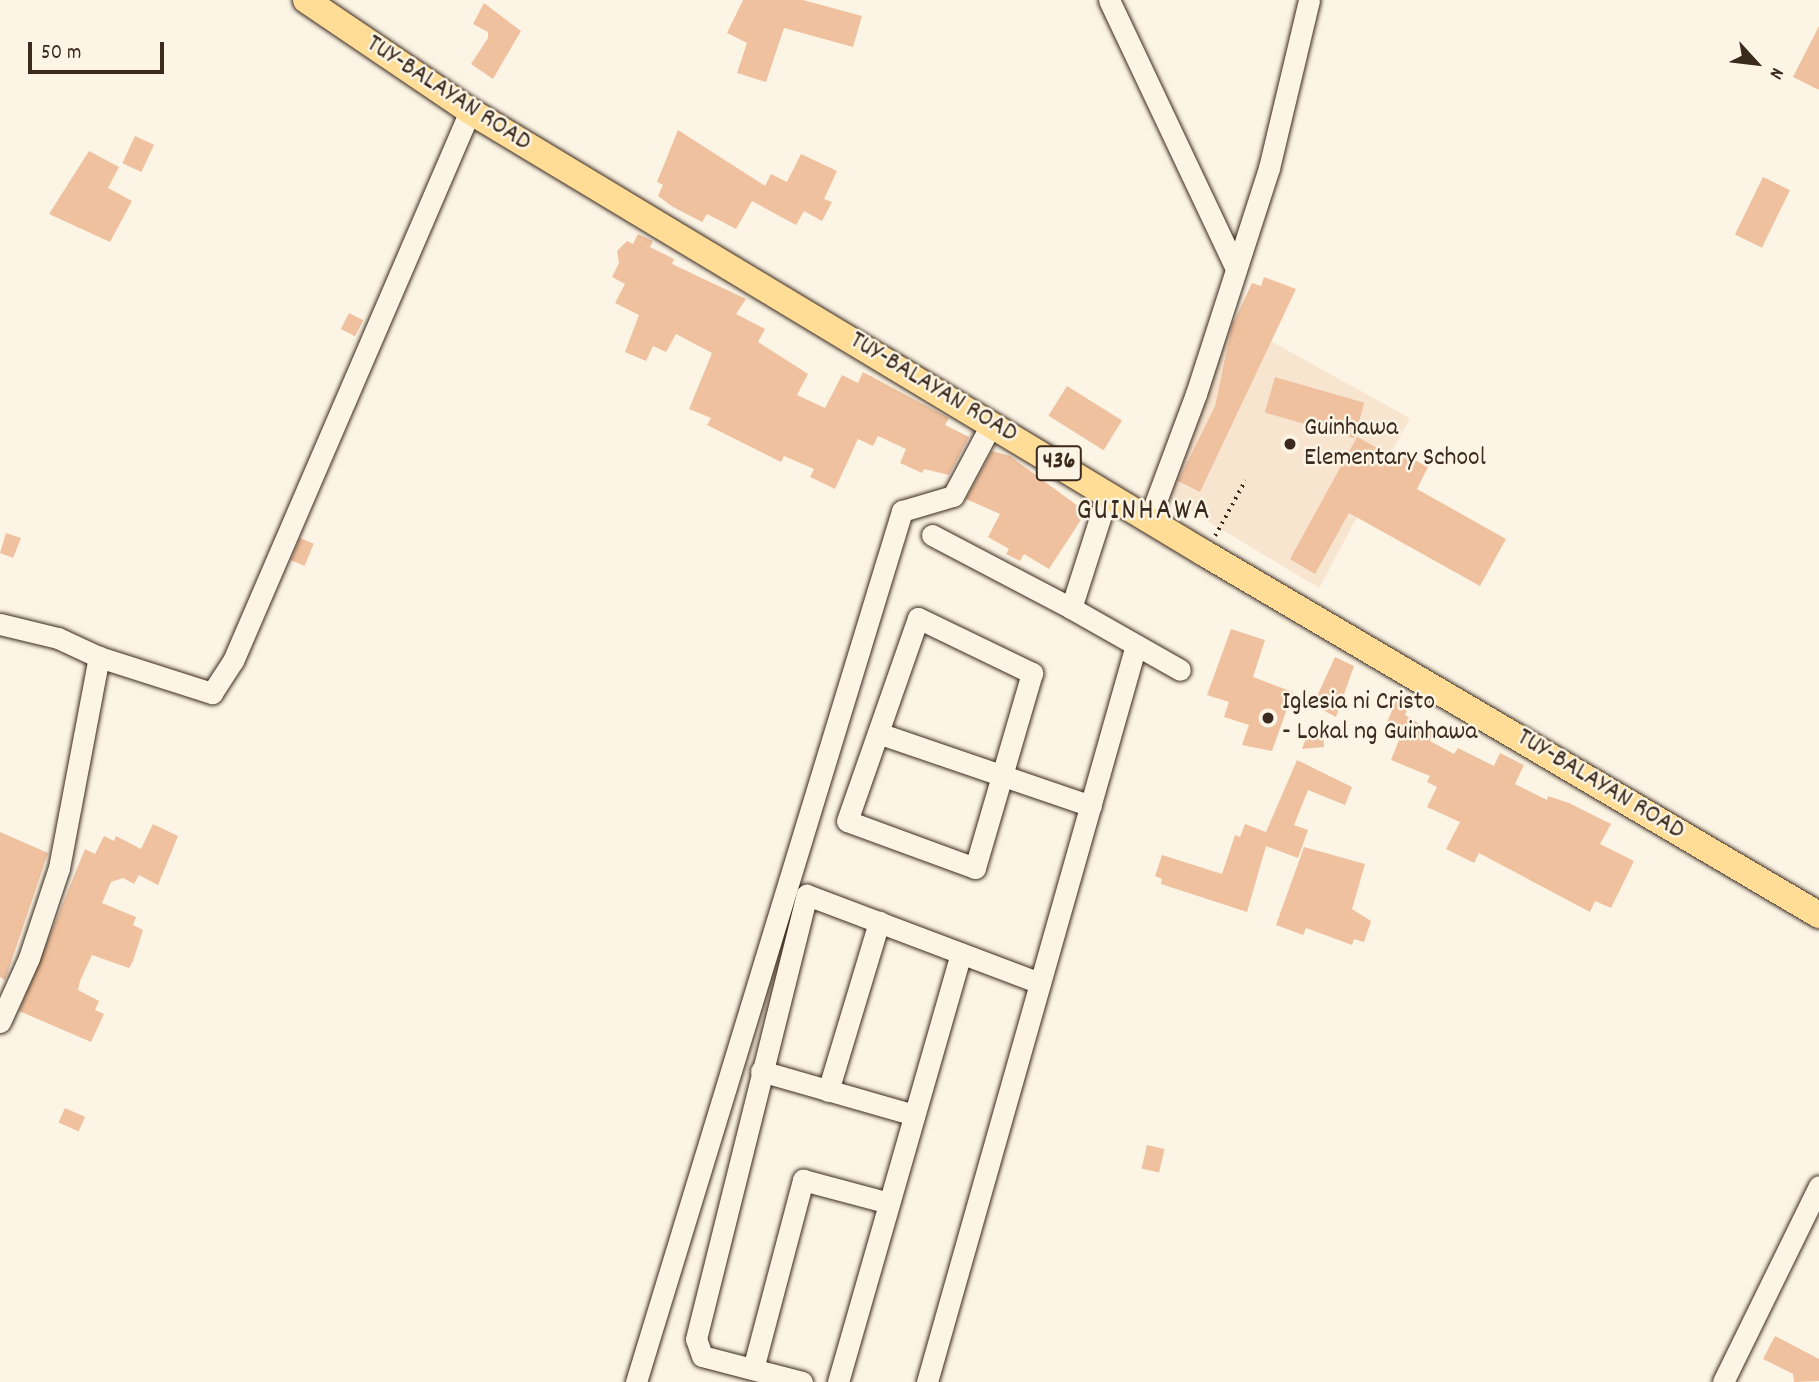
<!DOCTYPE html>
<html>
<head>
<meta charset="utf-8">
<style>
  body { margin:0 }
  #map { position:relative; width:1819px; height:1382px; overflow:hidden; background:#fcf5e5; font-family:Dekko,sans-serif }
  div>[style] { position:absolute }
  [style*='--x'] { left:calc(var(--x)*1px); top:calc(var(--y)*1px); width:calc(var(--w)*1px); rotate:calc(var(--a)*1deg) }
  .built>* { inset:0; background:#f8e5d0 }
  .building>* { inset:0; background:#f0c19f; transform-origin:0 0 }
  .path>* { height:3.5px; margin-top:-1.75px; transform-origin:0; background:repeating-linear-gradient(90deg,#3b2a1e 0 2px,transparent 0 7px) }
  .roads { filter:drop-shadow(0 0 2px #3b2a1e) drop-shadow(0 0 2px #3b2a1e) }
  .minor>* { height:21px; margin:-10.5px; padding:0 10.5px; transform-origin:10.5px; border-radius:10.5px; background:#fcf5e5 }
  .major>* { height:26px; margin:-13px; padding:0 13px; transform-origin:13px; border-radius:13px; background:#ffdd96 }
  .dots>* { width:19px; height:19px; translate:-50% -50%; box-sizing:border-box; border:4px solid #fcf5e5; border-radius:50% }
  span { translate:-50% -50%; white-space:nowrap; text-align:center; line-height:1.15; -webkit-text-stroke:5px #fcf5e5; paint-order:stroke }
  .shield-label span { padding:2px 5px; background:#fcf5e5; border:2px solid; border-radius:5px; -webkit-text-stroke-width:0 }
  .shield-label { font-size:24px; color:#3b2a1e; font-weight:700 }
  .street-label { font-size:26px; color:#3b2a1e }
  .poi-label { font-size:26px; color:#3b2a1e }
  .left { translate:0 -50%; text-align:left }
  .quarter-label { font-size:30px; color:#3b2a1e; letter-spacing:2px }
  .north { position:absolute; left:1721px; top:28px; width:70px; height:70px; -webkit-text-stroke:5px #fcf5e5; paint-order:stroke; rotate:117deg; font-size:19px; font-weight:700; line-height:28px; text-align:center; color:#3b2a1e }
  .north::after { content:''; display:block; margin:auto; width:24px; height:32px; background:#3b2a1e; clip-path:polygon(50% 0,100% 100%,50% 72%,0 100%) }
  .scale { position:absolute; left:28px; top:42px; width:136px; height:32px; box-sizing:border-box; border:4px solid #3b2a1e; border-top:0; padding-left:9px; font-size:21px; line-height:24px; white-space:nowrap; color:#3b2a1e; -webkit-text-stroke:5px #fcf5e5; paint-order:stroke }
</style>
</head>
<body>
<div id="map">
  <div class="built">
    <i style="clip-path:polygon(1227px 317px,1410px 418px,1319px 588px,1166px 496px)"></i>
  </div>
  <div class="building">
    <i style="clip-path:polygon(743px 0,803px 0,862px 16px,853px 47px,784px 28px,766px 82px,737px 73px,747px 43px,727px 33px)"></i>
    <i style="clip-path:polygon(484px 3px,521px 31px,493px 79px,471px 64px,488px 38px,488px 32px,473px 24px)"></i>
    <i style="clip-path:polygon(1819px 26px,1819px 90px,1793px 77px)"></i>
    <i style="clip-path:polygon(678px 130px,765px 186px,771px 174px,787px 182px,801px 154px,837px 171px,824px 199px,832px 202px,822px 221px,804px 211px,796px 225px,752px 201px,736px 229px,707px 214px,702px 222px,673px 207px,658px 196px,663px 185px,657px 182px)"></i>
    <i style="left:135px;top:136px;width:21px;height:30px;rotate:25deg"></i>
    <i style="clip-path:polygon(89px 151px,119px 167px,108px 188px,132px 201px,110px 242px,49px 214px)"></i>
    <i style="left:1763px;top:177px;width:30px;height:64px;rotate:26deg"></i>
    <i style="clip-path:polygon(638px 234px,653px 241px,650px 247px,674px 259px,672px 264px,746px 299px,736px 314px,765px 329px,758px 342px,808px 374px,797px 395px,825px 408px,842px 375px,858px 383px,863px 372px,949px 418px,945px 425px,969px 437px,949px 475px,924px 469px,922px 473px,900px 463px,906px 449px,878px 436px,873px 446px,858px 439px,835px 489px,810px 477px,814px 469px,784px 456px,781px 462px,707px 425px,711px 418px,689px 409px,712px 353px,676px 334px,666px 352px,653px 346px,646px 361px,625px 352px,639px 315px,615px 303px,625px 284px,612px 277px,619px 263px,617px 251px,627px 241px,633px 244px)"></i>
    <i style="clip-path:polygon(1264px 277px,1296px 289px,1200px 492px,1178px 481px,1215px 406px,1232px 326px,1252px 283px,1261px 286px)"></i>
    <i style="left:349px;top:313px;width:16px;height:18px;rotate:27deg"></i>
    <i style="left:1275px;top:377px;width:93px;height:37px;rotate:16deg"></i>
    <i style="left:1067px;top:386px;width:65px;height:35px;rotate:32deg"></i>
    <i style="clip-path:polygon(1357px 437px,1402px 461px,1405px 455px,1428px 467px,1417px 489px,1506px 539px,1480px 586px,1349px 513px,1315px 574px,1290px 559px)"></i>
    <i style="clip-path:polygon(992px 451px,1010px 456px,1086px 512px,1049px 569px,1024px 554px,1020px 561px,1006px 554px,1009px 549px,988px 537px,1000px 514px,966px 499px)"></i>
    <i style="clip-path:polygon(6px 533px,21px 538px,13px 558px,0 553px)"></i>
    <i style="left:300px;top:538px;width:15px;height:24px;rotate:23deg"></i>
    <i style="clip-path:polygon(1231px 629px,1265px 640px,1253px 677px,1293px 692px,1272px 751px,1242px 745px,1249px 725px,1224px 717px,1229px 702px,1207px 695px)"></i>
    <i style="clip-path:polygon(1335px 657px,1354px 666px,1336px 717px,1313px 705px)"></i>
    <i style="clip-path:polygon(1399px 693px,1412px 698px,1405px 715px,1433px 732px,1430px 741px,1454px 754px,1458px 748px,1494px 766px,1500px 753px,1524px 765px,1515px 784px,1547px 800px,1548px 796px,1569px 803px,1611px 824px,1600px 844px,1634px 861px,1611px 908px,1595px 901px,1590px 912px,1479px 853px,1474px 863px,1446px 849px,1460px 822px,1427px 807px,1437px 787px,1427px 782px,1430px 776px,1391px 760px,1399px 740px,1386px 735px,1390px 727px,1386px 725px)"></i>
    <i style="clip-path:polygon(1323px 732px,1324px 747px,1302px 749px,1308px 733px)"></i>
    <i style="clip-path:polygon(1297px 760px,1352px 787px,1345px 805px,1308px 790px,1294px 825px,1308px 830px,1298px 858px,1266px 846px,1247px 912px,1161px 884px,1162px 879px,1155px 876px,1162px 855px,1222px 874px,1235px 835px,1240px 837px,1245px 824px,1266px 832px)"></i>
    <i style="clip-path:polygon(153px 824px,178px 836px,158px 885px,139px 875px,134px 884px,123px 878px,111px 882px,102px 903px,136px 917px,133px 925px,143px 930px,133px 961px,129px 968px,92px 955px,80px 981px,78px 990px,99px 1001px,95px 1010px,104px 1014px,91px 1042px,19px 1011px,85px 849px,95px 854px,104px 836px,114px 841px,116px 836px,141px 849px)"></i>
    <i style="clip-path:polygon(0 832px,48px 853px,5px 980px,0 977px)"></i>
    <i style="clip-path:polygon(1304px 847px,1365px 864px,1352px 909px,1371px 921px,1364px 942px,1354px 939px,1352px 945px,1306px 928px,1303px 935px,1276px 925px)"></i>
    <i style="left:65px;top:1108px;width:22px;height:16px;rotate:24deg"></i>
    <i style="left:1147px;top:1145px;width:18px;height:24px;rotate:13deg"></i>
    <i style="clip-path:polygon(1775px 1336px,1819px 1359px,1819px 1381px,1794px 1382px,1793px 1374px,1763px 1359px)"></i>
  </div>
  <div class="path">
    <i style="--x:1215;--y:536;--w:63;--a:-61.4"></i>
  </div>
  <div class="roads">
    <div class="minor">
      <i style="--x:1109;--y:0;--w:297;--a:64.7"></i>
      <i style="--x:1108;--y:493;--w:121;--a:107.8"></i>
      <i style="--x:1071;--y:608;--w:125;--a:29.6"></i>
      <i style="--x:1150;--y:517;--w:131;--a:-69.5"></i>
      <i style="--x:1196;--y:394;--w:237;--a:-72.1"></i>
      <i style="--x:1269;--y:168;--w:173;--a:-76.6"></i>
      <i style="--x:932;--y:535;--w:157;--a:27.7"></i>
      <i style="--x:918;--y:618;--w:127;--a:25.8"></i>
      <i style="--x:1032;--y:673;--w:203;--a:106.3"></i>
      <i style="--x:975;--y:868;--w:136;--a:-159.8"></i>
      <i style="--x:847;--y:821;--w:215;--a:-70.7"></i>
      <i style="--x:0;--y:624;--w:60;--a:13.6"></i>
      <i style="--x:58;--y:638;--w:45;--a:24.9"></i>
      <i style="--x:878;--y:733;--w:225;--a:18.9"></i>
      <i style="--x:0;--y:1022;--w:70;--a:-65.6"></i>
      <i style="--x:29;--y:958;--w:95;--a:-71.6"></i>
      <i style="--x:59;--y:868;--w:215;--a:-79.3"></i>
      <i style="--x:99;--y:657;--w:119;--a:17.7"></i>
      <i style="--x:212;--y:693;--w:38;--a:-57"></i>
      <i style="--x:233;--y:661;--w:599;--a:-66.69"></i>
      <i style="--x:761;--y:1071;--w:159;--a:16"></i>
      <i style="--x:828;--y:1091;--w:177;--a:-73.2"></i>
      <i style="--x:753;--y:1369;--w:196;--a:-75.2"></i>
      <i style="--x:803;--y:1180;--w:89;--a:15"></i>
      <i style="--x:636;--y:1382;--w:911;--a:-73.02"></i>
      <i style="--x:902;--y:511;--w:53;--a:-16.4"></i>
      <i style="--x:953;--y:496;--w:83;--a:-61.9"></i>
      <i style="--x:802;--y:1382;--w:103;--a:-165.4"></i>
      <i style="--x:702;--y:1356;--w:18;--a:-109"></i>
      <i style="--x:696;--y:1339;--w:458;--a:-76"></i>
      <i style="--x:807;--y:895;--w:249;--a:20.7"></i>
      <i style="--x:838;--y:1382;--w:446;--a:-74"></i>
      <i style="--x:927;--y:1382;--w:766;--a:-74.17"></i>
      <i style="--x:1723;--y:1382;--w:218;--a:-63.9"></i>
    </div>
    <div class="major">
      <i style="--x:306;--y:0;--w:198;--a:34.1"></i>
      <i style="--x:470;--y:111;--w:857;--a:31.06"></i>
      <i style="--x:1204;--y:553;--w:714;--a:30.48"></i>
    </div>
  </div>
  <div class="dots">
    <i style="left:1290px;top:444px;background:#3b2a1e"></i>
    <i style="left:1268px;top:718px;background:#3b2a1e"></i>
  </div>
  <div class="shield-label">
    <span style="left:1059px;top:463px">436</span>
  </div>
  <div class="street-label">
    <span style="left:448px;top:94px;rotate:33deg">TUY-BALAYAN ROAD</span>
    <span style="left:933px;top:388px;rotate:31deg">TUY-BALAYAN ROAD</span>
    <span style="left:1600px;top:785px;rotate:31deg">TUY-BALAYAN ROAD</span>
  </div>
  <div class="poi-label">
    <span class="left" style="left:1304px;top:444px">Guinhawa<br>Elementary School</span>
    <span class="left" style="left:1282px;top:718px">Iglesia ni Cristo<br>- Lokal ng Guinhawa</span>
  </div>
  <div class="quarter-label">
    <span style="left:1144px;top:513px">GUINHAWA</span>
  </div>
  <div class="north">N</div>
  <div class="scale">50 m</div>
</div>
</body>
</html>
